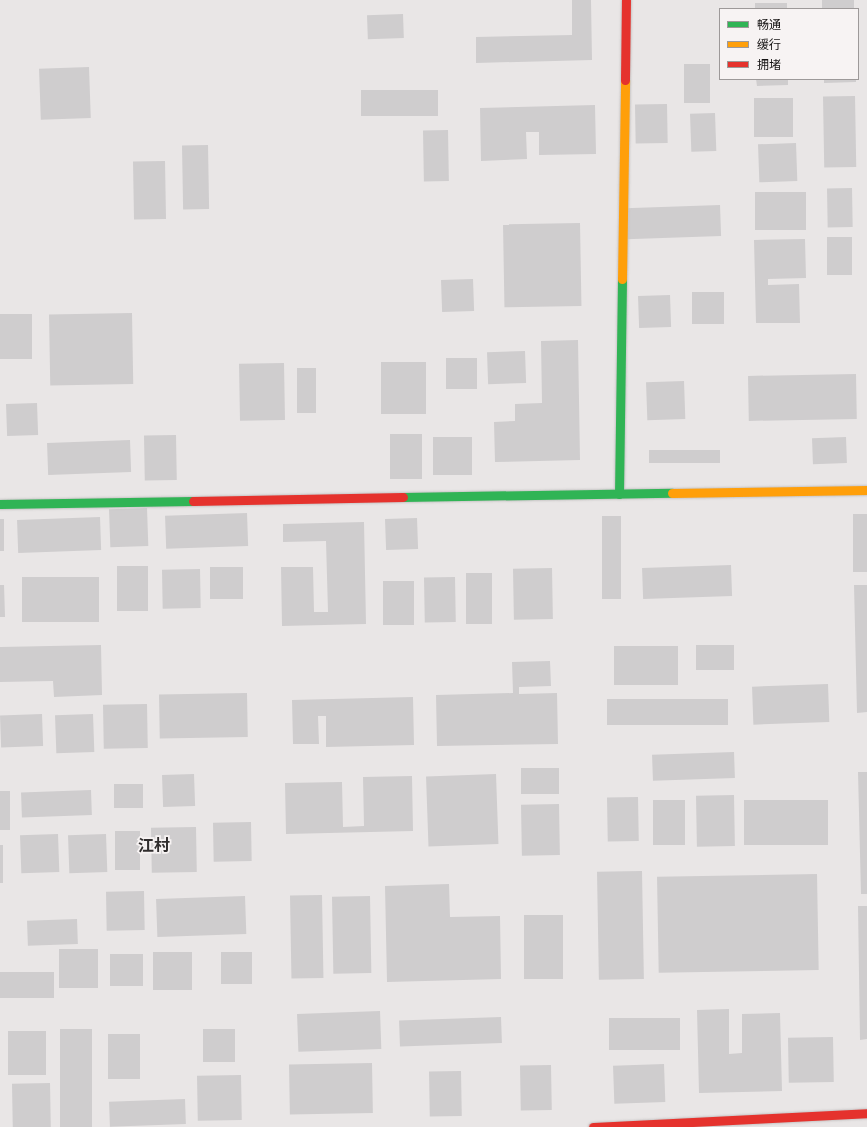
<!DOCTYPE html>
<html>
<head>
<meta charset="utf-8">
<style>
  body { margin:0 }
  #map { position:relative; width:867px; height:1127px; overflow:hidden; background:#e9e6e6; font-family:Signika,"Noto Sans SC",sans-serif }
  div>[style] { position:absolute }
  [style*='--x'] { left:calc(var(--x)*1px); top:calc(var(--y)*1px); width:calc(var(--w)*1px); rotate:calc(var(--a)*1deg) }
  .building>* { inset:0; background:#cfcdce; transform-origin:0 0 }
  .roads { filter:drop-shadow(0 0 1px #c4c2c2) drop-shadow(0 0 1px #c4c2c2) }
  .fast>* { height:9px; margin:-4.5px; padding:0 4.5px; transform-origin:4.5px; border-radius:4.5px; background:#30b455 }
  .slow>* { height:9px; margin:-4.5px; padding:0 4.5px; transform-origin:4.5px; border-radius:4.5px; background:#ff9f0a }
  .jam>* { height:9px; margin:-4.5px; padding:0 4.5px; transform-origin:4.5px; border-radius:4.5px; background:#e5322d }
  span { translate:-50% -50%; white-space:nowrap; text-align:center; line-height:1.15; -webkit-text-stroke:3.5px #f7f3f3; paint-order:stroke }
  .quarter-label { font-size:16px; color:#302d2d; font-weight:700 }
  .legend { position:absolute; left:719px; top:8px; width:140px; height:72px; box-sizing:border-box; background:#f7f3f3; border:1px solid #9d9999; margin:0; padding:5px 7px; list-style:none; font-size:12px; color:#151313 }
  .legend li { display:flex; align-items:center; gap:8px; height:20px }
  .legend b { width:20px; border:1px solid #9d9999 }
</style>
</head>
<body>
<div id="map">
  <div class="building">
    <i style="clip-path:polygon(572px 0,591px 0,592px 60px,476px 63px,476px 37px,572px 35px)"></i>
    <i style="left:822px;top:0;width:32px;height:9px"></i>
    <i style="left:755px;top:3px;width:32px;height:6px"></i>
    <i style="left:403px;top:14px;width:24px;height:36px;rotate:88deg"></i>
    <i style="left:684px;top:64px;width:26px;height:39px"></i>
    <i style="left:89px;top:67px;width:51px;height:50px;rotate:88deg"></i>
    <i style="clip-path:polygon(756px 79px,788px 79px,788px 85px,757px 86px)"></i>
    <i style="clip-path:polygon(824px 79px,856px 79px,856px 82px,824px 83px)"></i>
    <i style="left:438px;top:90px;width:26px;height:77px;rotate:90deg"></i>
    <i style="left:855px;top:96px;width:71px;height:32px;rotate:89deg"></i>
    <i style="left:754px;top:98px;width:39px;height:39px"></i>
    <i style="left:667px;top:104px;width:39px;height:32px;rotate:89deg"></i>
    <i style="clip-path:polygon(595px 105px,596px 154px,539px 155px,539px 132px,526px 132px,527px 159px,481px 161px,480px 108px)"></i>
    <i style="left:715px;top:113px;width:38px;height:25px;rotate:88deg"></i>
    <i style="left:448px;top:130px;width:51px;height:25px;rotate:89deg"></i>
    <i style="left:796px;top:143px;width:38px;height:38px;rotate:88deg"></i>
    <i style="left:208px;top:145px;width:64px;height:26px;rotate:89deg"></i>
    <i style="left:165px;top:161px;width:58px;height:32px;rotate:89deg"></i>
    <i style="left:852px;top:188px;width:39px;height:25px;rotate:89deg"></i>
    <i style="left:806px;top:192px;width:38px;height:51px;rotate:90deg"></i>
    <i style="left:720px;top:205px;width:31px;height:95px;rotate:88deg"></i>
    <i style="left:580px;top:223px;width:83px;height:77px;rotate:89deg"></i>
    <i style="left:827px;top:237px;width:25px;height:38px"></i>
    <i style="clip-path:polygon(805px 239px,806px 278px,768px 279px,768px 285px,799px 284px,800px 323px,756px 323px,754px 240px)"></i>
    <i style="left:473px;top:279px;width:32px;height:32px;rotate:88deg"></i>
    <i style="left:724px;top:292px;width:32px;height:32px;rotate:90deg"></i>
    <i style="left:670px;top:295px;width:32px;height:32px;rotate:88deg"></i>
    <i style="left:132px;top:313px;width:71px;height:83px;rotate:89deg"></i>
    <i style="left:0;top:314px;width:32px;height:45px"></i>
    <i style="clip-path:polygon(578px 340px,580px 460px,495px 462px,494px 422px,515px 421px,515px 404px,542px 403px,541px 341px)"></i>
    <i style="left:525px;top:351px;width:32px;height:38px;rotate:88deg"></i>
    <i style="left:477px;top:358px;width:31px;height:31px;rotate:90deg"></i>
    <i style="left:381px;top:362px;width:45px;height:52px"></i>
    <i style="left:284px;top:363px;width:57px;height:45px;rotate:89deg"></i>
    <i style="left:297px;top:368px;width:19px;height:45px"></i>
    <i style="left:856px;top:374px;width:45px;height:108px;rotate:89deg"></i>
    <i style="left:684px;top:381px;width:38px;height:38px;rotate:88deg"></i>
    <i style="left:37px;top:403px;width:32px;height:31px;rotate:88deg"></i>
    <i style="left:390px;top:434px;width:32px;height:45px"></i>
    <i style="left:176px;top:435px;width:45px;height:32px;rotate:89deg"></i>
    <i style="left:472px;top:437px;width:38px;height:39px;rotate:90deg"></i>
    <i style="left:846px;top:437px;width:26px;height:34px;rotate:88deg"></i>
    <i style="left:130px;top:440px;width:32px;height:83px;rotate:88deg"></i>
    <i style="left:720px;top:450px;width:13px;height:71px;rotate:90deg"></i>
    <i style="left:147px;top:508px;width:38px;height:38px;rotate:88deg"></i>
    <i style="left:247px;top:513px;width:33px;height:82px;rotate:88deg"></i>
    <i style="left:853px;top:514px;width:14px;height:58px"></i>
    <i style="left:602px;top:516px;width:19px;height:83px"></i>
    <i style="left:100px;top:517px;width:33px;height:83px;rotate:88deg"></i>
    <i style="left:417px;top:518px;width:31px;height:32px;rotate:88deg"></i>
    <i style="left:0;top:519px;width:4px;height:32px"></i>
    <i style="clip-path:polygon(364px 522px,366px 624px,282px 626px,281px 567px,313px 567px,314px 612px,328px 612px,326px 541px,283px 542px,283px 524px)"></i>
    <i style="left:731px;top:565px;width:31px;height:89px;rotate:88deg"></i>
    <i style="left:117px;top:566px;width:31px;height:45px"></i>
    <i style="left:243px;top:567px;width:32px;height:33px;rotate:90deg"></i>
    <i style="left:552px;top:568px;width:51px;height:39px;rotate:89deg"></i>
    <i style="left:200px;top:569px;width:39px;height:38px;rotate:89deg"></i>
    <i style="left:466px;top:573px;width:26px;height:51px"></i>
    <i style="left:99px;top:577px;width:45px;height:77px;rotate:90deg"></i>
    <i style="left:455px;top:577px;width:45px;height:31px;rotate:89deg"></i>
    <i style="left:383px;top:581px;width:31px;height:44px"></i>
    <i style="clip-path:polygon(0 585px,4px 585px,5px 617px,0 617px)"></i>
    <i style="clip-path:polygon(854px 585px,867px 585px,867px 712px,857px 713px)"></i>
    <i style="clip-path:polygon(101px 645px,102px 695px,54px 697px,53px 681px,0 682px,0 647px)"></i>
    <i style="left:734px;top:645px;width:25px;height:38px;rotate:90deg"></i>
    <i style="left:678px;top:646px;width:39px;height:64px;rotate:90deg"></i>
    <i style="clip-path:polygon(550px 661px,551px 686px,519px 687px,519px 694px,557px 693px,558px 744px,437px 746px,436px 695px,513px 693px,512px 662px)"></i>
    <i style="left:828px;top:684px;width:38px;height:76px;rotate:88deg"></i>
    <i style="left:247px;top:693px;width:44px;height:88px;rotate:89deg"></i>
    <i style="clip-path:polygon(413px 697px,414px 745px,326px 747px,326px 716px,318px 716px,319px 744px,293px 744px,292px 700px)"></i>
    <i style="left:728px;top:699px;width:26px;height:121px;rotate:90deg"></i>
    <i style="left:147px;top:704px;width:44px;height:44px;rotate:89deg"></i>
    <i style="left:42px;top:714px;width:32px;height:42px;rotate:88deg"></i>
    <i style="left:93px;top:714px;width:38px;height:38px;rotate:88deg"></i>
    <i style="left:734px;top:752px;width:26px;height:82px;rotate:88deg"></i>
    <i style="left:559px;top:768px;width:26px;height:38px;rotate:90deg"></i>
    <i style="clip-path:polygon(858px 772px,867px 772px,867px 894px,861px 894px)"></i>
    <i style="left:194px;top:774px;width:32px;height:32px;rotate:88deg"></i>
    <i style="left:496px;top:774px;width:70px;height:70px;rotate:88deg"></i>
    <i style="clip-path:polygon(412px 776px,413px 831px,286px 834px,285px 783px,342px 782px,343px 827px,364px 826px,363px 777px)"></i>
    <i style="left:114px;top:784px;width:29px;height:24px"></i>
    <i style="left:91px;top:790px;width:25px;height:70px;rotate:88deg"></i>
    <i style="left:0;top:791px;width:10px;height:39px"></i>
    <i style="left:734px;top:795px;width:51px;height:38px;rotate:89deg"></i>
    <i style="left:638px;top:797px;width:44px;height:31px;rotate:89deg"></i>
    <i style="left:653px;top:800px;width:32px;height:45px"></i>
    <i style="left:828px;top:800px;width:45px;height:84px;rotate:90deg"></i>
    <i style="left:559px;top:804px;width:51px;height:38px;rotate:89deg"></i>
    <i style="left:251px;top:822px;width:39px;height:38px;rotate:89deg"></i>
    <i style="left:196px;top:827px;width:45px;height:45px;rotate:89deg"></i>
    <i style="left:115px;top:831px;width:25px;height:39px"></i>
    <i style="left:58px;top:834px;width:38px;height:38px;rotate:88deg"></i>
    <i style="left:106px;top:834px;width:38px;height:38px;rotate:88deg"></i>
    <i style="left:0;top:845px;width:3px;height:38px"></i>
    <i style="left:642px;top:871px;width:108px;height:45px;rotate:89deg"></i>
    <i style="left:817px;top:874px;width:96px;height:160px;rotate:89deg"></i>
    <i style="clip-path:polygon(449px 884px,450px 917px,500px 916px,501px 979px,387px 982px,385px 886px)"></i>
    <i style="left:144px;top:891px;width:39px;height:38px;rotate:89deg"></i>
    <i style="left:322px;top:895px;width:83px;height:32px;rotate:89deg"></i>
    <i style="left:245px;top:896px;width:38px;height:89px;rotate:88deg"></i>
    <i style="left:370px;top:896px;width:77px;height:38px;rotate:89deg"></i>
    <i style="clip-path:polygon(858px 906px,867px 906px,867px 1039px,860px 1040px)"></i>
    <i style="left:563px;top:915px;width:64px;height:39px;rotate:90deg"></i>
    <i style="left:77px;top:919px;width:25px;height:50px;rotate:88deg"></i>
    <i style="left:98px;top:949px;width:39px;height:39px;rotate:90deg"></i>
    <i style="left:192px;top:952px;width:38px;height:39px;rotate:90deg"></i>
    <i style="left:221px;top:952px;width:31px;height:32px"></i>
    <i style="left:143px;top:954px;width:32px;height:33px;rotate:90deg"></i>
    <i style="left:54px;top:972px;width:26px;height:54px;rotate:90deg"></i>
    <i style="clip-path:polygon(729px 1009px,729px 1054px,742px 1053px,742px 1014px,780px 1013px,782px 1091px,699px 1093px,697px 1010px)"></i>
    <i style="left:380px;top:1011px;width:38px;height:83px;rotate:88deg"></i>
    <i style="left:501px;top:1017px;width:26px;height:102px;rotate:88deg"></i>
    <i style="left:680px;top:1018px;width:32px;height:71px;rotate:90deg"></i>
    <i style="left:60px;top:1029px;width:32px;height:98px"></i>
    <i style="left:203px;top:1029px;width:32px;height:33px"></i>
    <i style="left:46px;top:1031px;width:44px;height:38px;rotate:90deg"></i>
    <i style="left:108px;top:1034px;width:32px;height:45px"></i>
    <i style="left:833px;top:1037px;width:45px;height:45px;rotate:89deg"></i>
    <i style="left:372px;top:1063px;width:50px;height:83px;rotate:89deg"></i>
    <i style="left:664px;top:1064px;width:38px;height:51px;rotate:88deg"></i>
    <i style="left:551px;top:1065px;width:45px;height:31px;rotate:89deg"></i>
    <i style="left:461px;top:1071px;width:45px;height:32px;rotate:89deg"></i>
    <i style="left:241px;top:1075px;width:45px;height:44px;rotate:89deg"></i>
    <i style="left:50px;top:1083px;width:44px;height:38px;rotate:89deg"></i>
    <i style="left:185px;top:1099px;width:25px;height:76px;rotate:88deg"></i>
  </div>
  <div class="roads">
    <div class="fast">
      <i style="--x:619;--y:494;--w:215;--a:-89.2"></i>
      <i style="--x:403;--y:497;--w:269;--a:-0.9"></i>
      <i style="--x:0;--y:504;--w:193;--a:-0.9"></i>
    </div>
    <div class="slow">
      <i style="--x:622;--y:279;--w:199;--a:-89.1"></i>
      <i style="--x:672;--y:493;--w:195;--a:-0.9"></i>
    </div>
    <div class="jam">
      <i style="--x:625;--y:80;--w:80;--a:-89.3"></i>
      <i style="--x:193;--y:501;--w:210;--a:-1.1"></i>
      <i style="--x:593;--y:1127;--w:274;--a:-2.9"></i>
    </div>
  </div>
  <div class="quarter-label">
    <span style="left:154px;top:846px">江村</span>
  </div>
  <ul class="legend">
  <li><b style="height:5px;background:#30b455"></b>畅通</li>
  <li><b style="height:5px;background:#ff9f0a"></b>缓行</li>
  <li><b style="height:5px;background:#e5322d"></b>拥堵</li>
  </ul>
</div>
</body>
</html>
